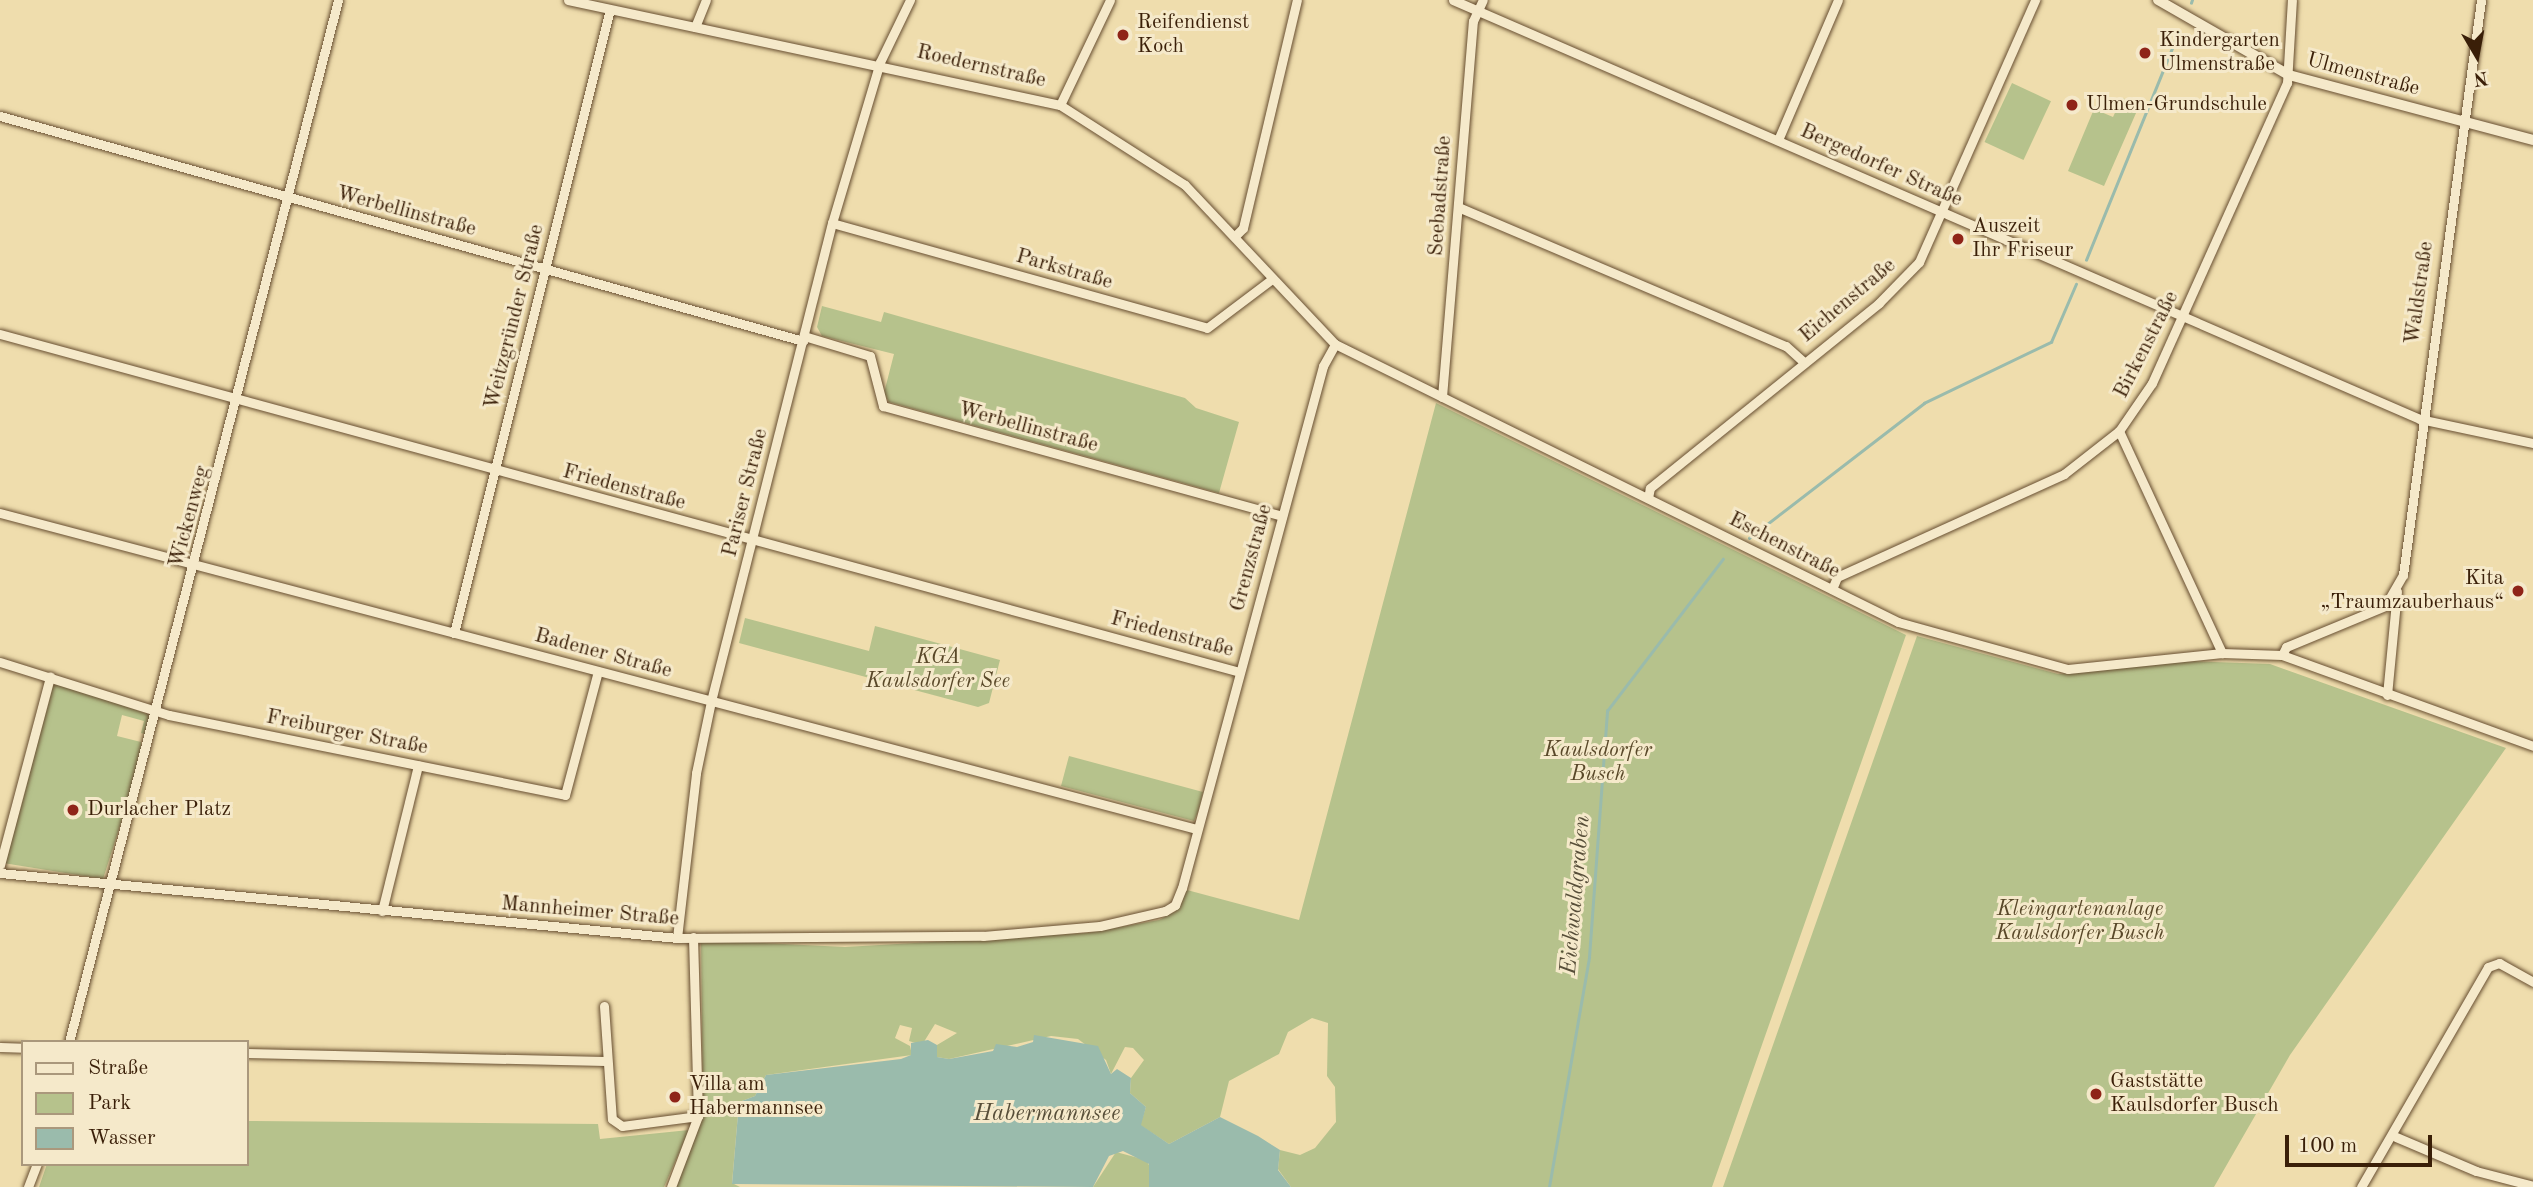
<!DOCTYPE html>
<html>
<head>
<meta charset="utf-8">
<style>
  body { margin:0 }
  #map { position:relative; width:2533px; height:1187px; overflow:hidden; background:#efddad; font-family:"Old Standard TT",serif }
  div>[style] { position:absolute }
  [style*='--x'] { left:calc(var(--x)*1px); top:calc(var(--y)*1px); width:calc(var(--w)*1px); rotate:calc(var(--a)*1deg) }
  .green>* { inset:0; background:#b6c28c; transform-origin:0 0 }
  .water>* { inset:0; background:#9abbac }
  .stream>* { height:2.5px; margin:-1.25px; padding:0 1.25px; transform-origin:1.25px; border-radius:1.25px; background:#9abbac }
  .roads { filter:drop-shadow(0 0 2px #674e31) drop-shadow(0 0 2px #674e31) }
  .minor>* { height:9px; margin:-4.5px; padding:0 4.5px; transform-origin:4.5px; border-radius:4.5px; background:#f5e9ca }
  .tertiary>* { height:10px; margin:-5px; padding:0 5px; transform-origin:5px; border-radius:5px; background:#f5e9ca }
  .dots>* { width:19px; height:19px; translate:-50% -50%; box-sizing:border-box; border:4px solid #f5e9ca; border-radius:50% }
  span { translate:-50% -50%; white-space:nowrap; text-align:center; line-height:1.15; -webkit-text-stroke:6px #f5e9ca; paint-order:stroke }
  .poi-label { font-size:21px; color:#3a1f08 }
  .left { translate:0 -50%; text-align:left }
  .right { translate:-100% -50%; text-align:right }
  .street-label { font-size:21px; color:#3a1f08 }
  .park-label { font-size:21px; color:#594829; font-style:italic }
  .water-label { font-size:23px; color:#574e39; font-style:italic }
  .legend { position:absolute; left:21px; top:1040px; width:228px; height:126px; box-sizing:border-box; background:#f5e9ca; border:2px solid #aa987c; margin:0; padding:9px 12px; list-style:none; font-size:21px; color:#3a1f08 }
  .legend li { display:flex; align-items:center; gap:14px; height:35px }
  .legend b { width:35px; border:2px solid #aa987c }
  .north { position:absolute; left:2442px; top:21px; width:70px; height:70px; -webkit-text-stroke:5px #f5e9ca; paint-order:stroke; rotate:170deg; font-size:19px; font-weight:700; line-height:28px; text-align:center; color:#3a1f08 }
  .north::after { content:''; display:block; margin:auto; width:24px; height:32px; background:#3a1f08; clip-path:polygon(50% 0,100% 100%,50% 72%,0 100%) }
  .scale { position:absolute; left:2285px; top:1135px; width:147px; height:32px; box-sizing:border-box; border:4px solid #3a1f08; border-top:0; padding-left:9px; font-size:21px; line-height:24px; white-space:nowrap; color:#3a1f08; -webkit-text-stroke:5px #f5e9ca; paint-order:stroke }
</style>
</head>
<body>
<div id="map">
  <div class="green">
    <i style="left:2012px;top:83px;width:43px;height:65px;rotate:25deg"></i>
    <i style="clip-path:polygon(2122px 98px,2140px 104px,2104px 186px,2068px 171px,2094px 109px,2113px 117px)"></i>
    <i style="clip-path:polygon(822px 306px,881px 322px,884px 312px,1185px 398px,1196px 408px,1239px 422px,1219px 493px,889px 402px,884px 393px,894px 354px,822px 336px,817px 327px)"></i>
    <i style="clip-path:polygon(1436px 403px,1906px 635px,1712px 1187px,1291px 1187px,1278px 1169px,1280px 1150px,1300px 1155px,1315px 1148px,1336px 1122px,1335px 1087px,1327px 1076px,1328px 1023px,1312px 1018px,1288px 1032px,1279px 1054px,1229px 1081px,1220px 1117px,1169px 1144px,1140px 1125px,1146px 1107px,1130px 1093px,1131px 1078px,1144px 1060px,1133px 1048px,1125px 1047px,1111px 1074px,1106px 1060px,1078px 1039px,1051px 1036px,949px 1059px,937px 1057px,937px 1045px,957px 1033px,935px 1024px,922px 1045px,909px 1041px,912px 1028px,900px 1025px,895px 1038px,910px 1046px,912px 1055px,766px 1075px,755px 1096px,739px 1102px,732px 1183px,740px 1187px,676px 1187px,703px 1112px,701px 940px,845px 947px,1087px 933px,1159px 920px,1176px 911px,1187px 890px,1299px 920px)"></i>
    <i style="clip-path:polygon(745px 618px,869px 651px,875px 626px,1000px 660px,989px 703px,978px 707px,739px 643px)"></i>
    <i style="clip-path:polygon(1917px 636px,2058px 674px,2186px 661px,2270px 664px,2506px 748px,2290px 1055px,2214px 1187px,1723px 1187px)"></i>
    <i style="clip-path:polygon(59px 683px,153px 716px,148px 735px,141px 733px,144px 721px,122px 715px,117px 736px,141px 742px,142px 757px,103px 879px,3px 863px,49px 688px)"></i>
    <i style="clip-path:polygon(1069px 756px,1203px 792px,1198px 812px,1194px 821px,1061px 786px)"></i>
    <i style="clip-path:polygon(247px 1121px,598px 1124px,600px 1139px,689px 1130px,664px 1187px,39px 1187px,47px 1164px,247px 1164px)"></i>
    <i style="clip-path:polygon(1116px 1152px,1146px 1160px,1152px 1170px,1149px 1187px,1093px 1187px)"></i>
  </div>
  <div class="water">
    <i style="clip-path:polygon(1034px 1035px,1098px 1046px,1111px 1074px,1117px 1069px,1131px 1078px,1130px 1093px,1146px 1107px,1141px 1125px,1169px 1144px,1220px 1117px,1258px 1136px,1280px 1150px,1278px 1170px,1291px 1187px,1149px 1187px,1149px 1164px,1123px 1151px,1109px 1156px,1093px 1187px,732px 1184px,739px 1102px,755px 1096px,766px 1075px,901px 1059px,911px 1055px,911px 1043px,928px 1040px,937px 1045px,937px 1057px,949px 1059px,993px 1051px,996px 1044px,1017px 1047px,1033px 1042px)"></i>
  </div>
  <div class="stream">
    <i style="--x:2191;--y:3;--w:3;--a:-72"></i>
    <i style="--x:2086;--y:260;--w:245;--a:-67.9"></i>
    <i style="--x:1749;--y:538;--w:221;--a:-37.6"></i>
    <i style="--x:1924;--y:403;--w:141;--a:-25.7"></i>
    <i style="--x:2051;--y:342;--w:63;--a:-66.7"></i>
    <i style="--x:1549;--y:1187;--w:233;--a:-80.1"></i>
    <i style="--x:1589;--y:957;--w:247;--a:-85.8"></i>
    <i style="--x:1607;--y:711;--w:191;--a:-52.7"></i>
  </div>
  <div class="roads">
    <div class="minor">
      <i style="--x:568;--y:0;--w:503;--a:12.05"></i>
      <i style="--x:1060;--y:105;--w:148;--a:32.6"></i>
      <i style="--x:1185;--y:185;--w:219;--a:46.7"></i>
      <i style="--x:1335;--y:344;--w:628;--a:26.28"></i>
      <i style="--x:1898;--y:622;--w:176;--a:15.5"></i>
      <i style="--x:2068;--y:669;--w:155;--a:-5.9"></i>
      <i style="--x:2222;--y:653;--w:60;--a:1.9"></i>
      <i style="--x:2282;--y:655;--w:267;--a:19.9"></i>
      <i style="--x:1453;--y:0;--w:1054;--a:23.43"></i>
      <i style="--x:2420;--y:419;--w:116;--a:12"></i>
      <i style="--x:695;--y:27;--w:29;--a:-68"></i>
      <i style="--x:1060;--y:105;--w:116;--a:-64.5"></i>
      <i style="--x:0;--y:116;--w:834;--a:15.65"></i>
      <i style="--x:1778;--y:140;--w:152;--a:-66.8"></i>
      <i style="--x:1458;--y:207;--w:356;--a:23"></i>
      <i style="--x:1786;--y:346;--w:24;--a:42"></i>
      <i style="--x:832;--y:223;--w:389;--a:15.6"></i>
      <i style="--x:1207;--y:328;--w:81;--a:-37"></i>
      <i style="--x:1235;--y:236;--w:11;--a:-45"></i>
      <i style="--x:1243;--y:228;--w:234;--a:-76.7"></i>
      <i style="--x:0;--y:334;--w:1285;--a:15.25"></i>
      <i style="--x:804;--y:336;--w:69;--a:16.9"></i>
      <i style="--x:870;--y:356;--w:52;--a:75.4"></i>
      <i style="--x:883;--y:406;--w:414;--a:15.4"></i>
      <i style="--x:1442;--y:397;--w:377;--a:-85.3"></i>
      <i style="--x:1473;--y:21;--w:23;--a:-65"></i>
      <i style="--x:2119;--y:431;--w:245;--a:65.1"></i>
      <i style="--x:1648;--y:498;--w:10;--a:-79"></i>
      <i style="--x:1650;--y:488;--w:294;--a:-38.9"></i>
      <i style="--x:1879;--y:303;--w:57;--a:-45.7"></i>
      <i style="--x:1919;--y:262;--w:287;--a:-66.1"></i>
      <i style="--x:0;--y:513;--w:1238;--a:14.79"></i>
      <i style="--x:1832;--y:589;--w:13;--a:-67"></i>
      <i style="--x:1837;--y:577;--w:249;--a:-24.4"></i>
      <i style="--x:2064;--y:474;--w:70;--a:-38"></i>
      <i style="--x:2119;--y:431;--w:58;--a:-55.5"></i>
      <i style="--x:2152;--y:383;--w:329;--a:-65.8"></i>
      <i style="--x:2287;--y:83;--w:83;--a:-86.6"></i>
      <i style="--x:454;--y:633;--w:643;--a:-75.96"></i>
      <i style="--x:2282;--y:655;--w:9;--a:-63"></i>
      <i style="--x:2286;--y:647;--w:107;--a:-22.5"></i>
      <i style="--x:2385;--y:606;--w:36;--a:-60"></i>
      <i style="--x:2403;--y:575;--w:580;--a:-82.27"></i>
      <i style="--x:0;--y:662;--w:177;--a:17.4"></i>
      <i style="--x:169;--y:715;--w:404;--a:11.4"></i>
      <i style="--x:565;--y:795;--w:128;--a:-75.1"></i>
      <i style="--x:2387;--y:695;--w:104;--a:-84.5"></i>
      <i style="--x:0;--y:865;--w:195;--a:-75.1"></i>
      <i style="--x:0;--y:873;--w:680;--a:5.48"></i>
      <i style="--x:677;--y:938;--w:306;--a:-0.4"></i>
      <i style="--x:983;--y:936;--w:117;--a:-4.9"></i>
      <i style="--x:1100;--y:926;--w:67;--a:-13"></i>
      <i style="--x:1165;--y:911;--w:12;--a:-31"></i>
      <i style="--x:1175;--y:905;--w:18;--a:-68"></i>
      <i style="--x:1182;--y:888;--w:541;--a:-74.88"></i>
      <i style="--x:1323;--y:366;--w:25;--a:-61"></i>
      <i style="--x:382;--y:911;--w:150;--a:-76.1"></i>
      <i style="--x:677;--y:938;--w:166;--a:-83.4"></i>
      <i style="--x:696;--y:773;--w:74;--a:-78.2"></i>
      <i style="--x:711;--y:701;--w:493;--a:-75.8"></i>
      <i style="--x:832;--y:223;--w:168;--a:-73.4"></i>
      <i style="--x:880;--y:62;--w:69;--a:-64.2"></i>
      <i style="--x:604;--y:1006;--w:113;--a:86"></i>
      <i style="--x:612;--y:1119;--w:12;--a:35"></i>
      <i style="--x:622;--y:1126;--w:77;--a:-7.5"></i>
      <i style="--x:69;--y:1042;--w:1076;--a:-75.52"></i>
      <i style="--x:0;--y:1047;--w:23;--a:2"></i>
      <i style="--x:247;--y:1053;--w:358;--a:1.3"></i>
      <i style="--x:2396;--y:1137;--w:87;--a:23"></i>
      <i style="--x:2476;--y:1171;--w:59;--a:14.7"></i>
      <i style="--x:28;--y:1187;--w:25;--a:-69"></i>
      <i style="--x:671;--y:1187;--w:76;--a:-69.2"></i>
      <i style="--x:698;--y:1116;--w:179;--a:-91.6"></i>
      <i style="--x:2361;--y:1187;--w:254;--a:-60"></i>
      <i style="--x:2488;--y:967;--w:12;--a:-20"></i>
      <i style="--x:2499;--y:963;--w:39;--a:29"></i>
    </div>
    <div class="tertiary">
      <i style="--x:2158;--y:0;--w:151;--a:29.8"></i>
      <i style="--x:2289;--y:75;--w:253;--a:14.9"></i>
    </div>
  </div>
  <div class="dots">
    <i style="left:1123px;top:35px;background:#8f2418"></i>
    <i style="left:2145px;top:53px;background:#8f2418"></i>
    <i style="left:2072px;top:105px;background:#8f2418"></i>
    <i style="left:1958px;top:239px;background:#8f2418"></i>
    <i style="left:2518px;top:591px;background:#8f2418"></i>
    <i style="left:73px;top:810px;background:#8f2418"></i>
    <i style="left:2096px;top:1094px;background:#8f2418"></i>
    <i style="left:675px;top:1097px;background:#8f2418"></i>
  </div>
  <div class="poi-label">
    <span class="left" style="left:1137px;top:35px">Reifendienst<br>Koch</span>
    <span class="left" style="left:2159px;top:53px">Kindergarten<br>Ulmenstraße</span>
    <span class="left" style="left:2086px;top:105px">Ulmen-Grundschule</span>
    <span class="left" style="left:1972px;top:239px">Auszeit<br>Ihr Friseur</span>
    <span class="right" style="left:2504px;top:591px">Kita<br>„Traumzauberhaus“</span>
    <span class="left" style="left:87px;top:810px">Durlacher Platz</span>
    <span class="left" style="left:2110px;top:1094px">Gaststätte<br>Kaulsdorfer Busch</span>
    <span class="left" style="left:689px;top:1097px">Villa am<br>Habermannsee</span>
  </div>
  <div class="street-label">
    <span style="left:981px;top:67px;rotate:13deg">Roedernstraße</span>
    <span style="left:2363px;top:75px;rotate:15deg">Ulmenstraße</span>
    <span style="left:1881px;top:166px;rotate:24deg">Bergedorfer Straße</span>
    <span style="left:1441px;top:196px;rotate:-86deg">Seebadstraße</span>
    <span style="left:406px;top:212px;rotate:15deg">Werbellinstraße</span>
    <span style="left:1064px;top:270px;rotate:16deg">Parkstraße</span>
    <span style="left:2420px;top:293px;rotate:-82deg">Waldstraße</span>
    <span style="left:1848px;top:301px;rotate:-40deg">Eichenstraße</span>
    <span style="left:515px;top:317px;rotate:-76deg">Weitzgründer Straße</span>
    <span style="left:2147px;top:345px;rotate:-63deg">Birkenstraße</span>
    <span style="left:1028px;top:428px;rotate:15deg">Werbellinstraße</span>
    <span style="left:624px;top:488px;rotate:15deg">Friedenstraße</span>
    <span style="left:746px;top:493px;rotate:-76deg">Pariser Straße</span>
    <span style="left:190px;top:517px;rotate:-75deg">Wickenweg</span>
    <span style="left:1784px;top:546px;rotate:27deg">Eschenstraße</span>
    <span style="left:1252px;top:558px;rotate:-75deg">Grenzstraße</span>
    <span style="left:1172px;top:635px;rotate:15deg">Friedenstraße</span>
    <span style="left:603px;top:654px;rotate:15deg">Badener Straße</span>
    <span style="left:347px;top:733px;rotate:11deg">Freiburger Straße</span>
    <span style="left:590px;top:912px;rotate:5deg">Mannheimer Straße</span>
  </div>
  <div class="park-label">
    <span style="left:938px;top:670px">KGA<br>Kaulsdorfer See</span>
    <span style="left:1598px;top:763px">Kaulsdorfer<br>Busch</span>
    <span style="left:2080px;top:922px">Kleingartenanlage<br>Kaulsdorfer Busch</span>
  </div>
  <div class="water-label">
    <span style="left:1576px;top:895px;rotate:-85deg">Eichwaldgraben</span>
    <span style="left:1047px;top:1114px">Habermannsee</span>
  </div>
  <ul class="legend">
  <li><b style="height:9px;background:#f5e9ca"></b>Straße</li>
  <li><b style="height:19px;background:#b6c28c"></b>Park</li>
  <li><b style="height:19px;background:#9abbac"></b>Wasser</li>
  </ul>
  <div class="north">N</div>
  <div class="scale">100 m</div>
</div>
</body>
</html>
